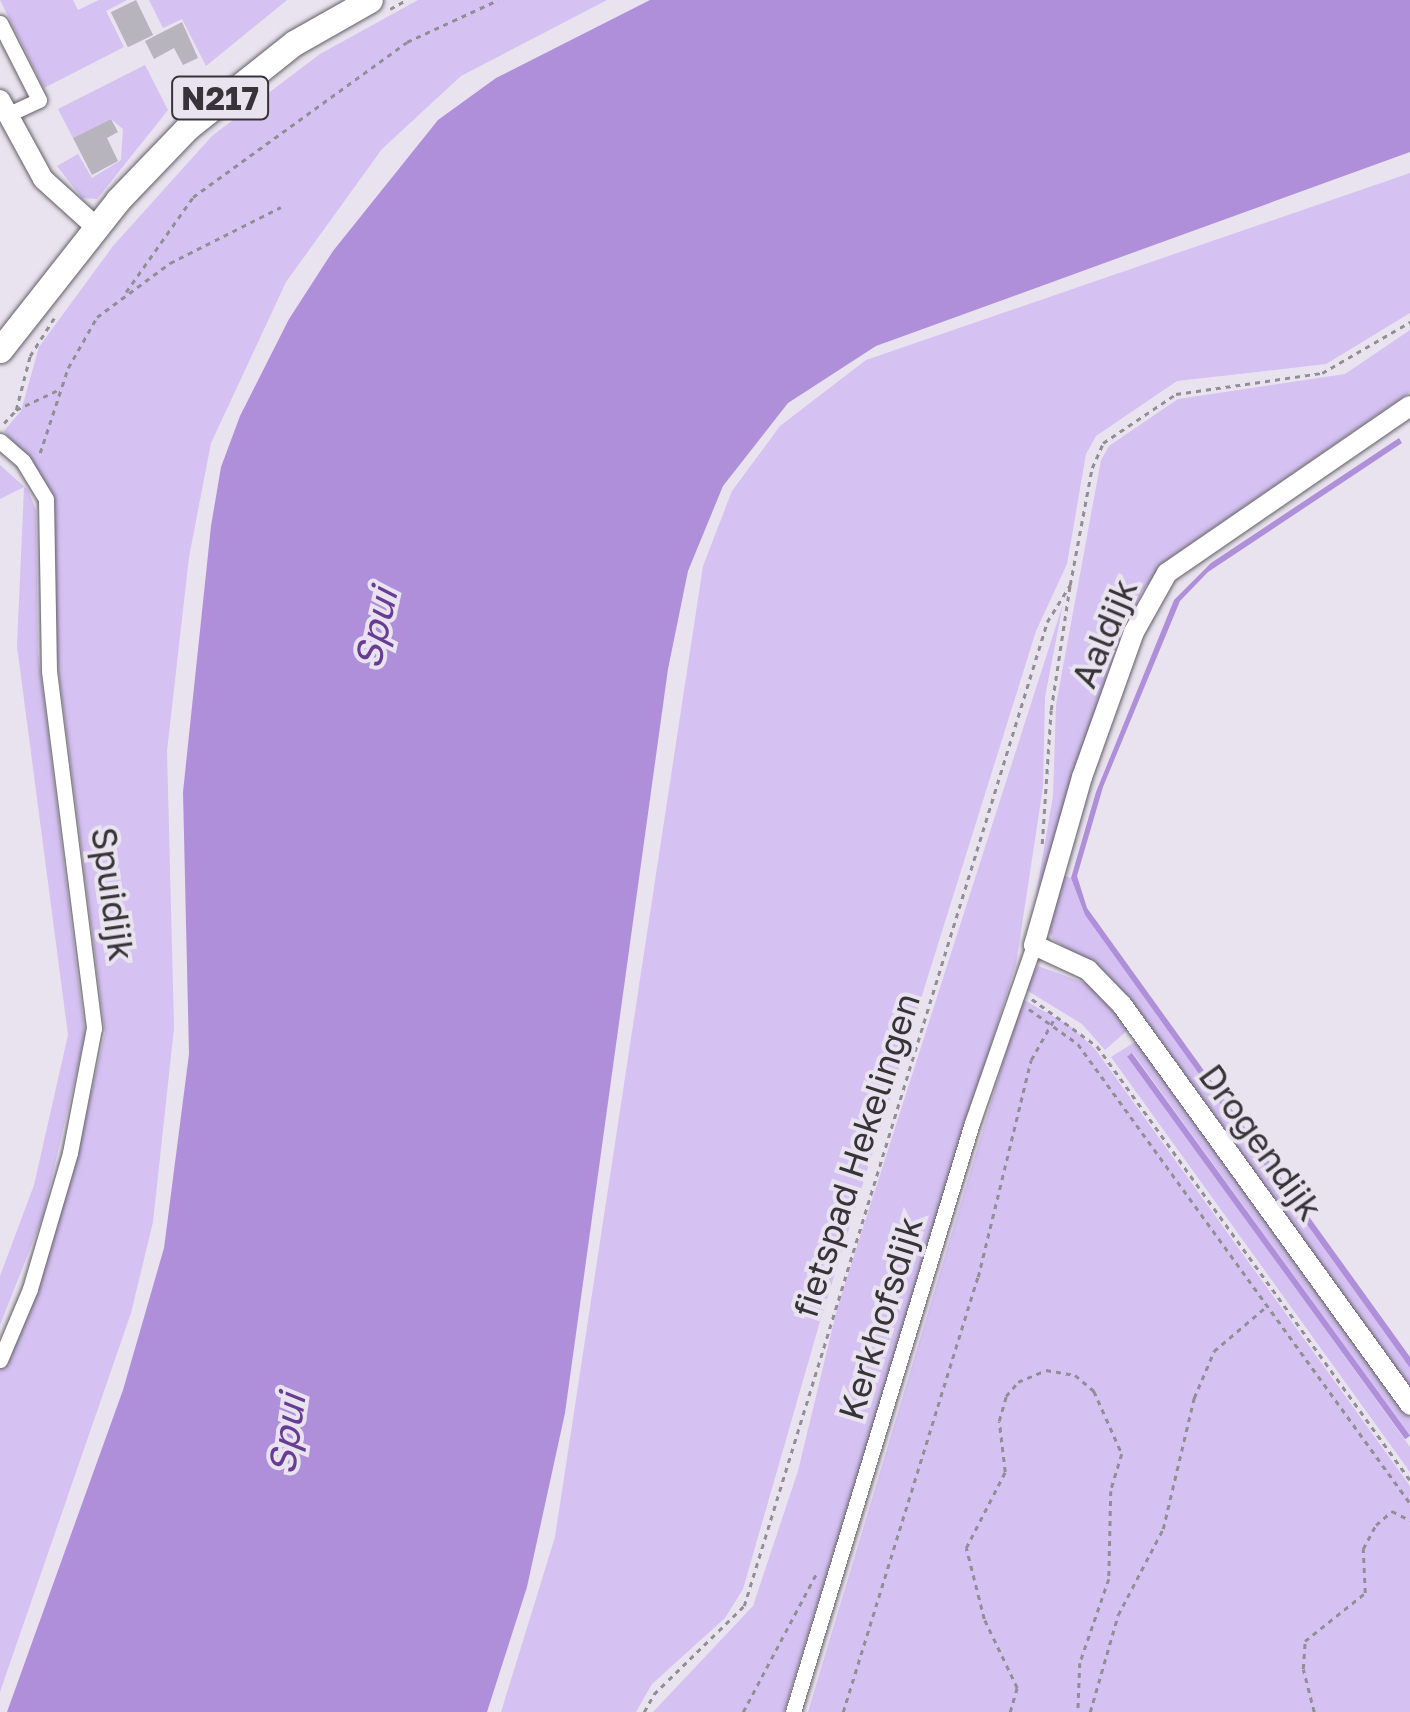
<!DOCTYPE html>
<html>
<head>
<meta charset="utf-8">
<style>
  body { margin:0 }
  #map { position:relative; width:1410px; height:1712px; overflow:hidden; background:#e8e3ee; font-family:"Golos Text",sans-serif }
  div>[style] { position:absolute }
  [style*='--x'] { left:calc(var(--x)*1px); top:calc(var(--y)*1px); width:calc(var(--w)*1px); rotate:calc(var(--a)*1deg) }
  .green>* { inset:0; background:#d5c1f2 }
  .water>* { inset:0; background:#b08fda; transform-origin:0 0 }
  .building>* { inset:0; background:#b8b4be; transform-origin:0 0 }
  .path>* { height:2.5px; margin-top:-1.25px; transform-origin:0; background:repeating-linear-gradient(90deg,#918e95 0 5px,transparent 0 10px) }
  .roads { filter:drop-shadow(0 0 2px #615e67) drop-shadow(0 0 2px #615e67) }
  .minor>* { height:15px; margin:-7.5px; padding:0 7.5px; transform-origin:7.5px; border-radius:7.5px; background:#fff }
  .tertiary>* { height:20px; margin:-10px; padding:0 10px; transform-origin:10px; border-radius:10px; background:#fff }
  .primary>* { height:25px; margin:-12.5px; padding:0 12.5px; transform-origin:12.5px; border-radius:12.5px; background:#fff }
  span { translate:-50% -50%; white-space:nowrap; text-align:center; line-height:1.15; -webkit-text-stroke:8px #e8e3ee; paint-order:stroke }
  .shield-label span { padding:2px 8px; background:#e8e3ee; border:2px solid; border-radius:8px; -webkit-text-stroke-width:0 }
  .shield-label { font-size:32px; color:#363438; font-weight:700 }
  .street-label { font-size:35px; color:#363438 }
  .water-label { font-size:38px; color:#673c94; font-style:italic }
</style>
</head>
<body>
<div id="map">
  <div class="green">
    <i style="clip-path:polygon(73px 0,78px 10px,99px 0,127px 0,106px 11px,124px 47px,44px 88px,0 0)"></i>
    <i style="clip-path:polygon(149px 0,287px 0,206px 66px,182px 19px,163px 28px)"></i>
    <i style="clip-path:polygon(418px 0,607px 0,461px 76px,382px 149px,286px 282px,211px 443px,189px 557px,167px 751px,174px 1028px,153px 1222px,131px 1313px,0 1692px,0 1369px,71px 1181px,105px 1033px,57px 656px,52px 491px,4px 431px,21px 411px,39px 347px,113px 246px,212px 136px,320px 54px)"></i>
    <i style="clip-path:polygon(145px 65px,168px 110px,97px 199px,82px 198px,57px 166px,78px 154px,92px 178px,121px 160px,123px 129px,111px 119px,73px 138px,58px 109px)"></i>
    <i style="clip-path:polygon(1410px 173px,1410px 313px,1326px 364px,1177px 381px,1096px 436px,1086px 454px,1067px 564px,1036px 631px,821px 1318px,743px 1589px,725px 1618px,652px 1684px,636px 1712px,501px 1712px,555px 1537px,703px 566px,732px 491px,780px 426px,866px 360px)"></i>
    <i style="clip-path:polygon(1410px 330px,1410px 392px,1164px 562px,1141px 593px,1036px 895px,1053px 796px,1056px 705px,1101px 460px,1109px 446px,1178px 399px,1345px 374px)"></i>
    <i style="clip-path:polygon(0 465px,28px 490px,36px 510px,38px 653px,85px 1035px,43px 1216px,0 1325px,0 1276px,34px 1185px,68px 1035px,17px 646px,24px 487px,0 499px)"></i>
    <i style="clip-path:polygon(1063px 604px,1045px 697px,1043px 787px,1016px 964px,784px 1712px,653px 1712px,753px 1606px,798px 1471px,837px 1309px)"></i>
    <i style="clip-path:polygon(1058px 874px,1071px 878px,1085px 915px,1410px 1368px,1410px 1391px,1097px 970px,1053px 939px,1048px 929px)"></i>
    <i style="clip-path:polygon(1038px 966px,1088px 984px,1130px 1028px,1105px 1050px,1082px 1024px,1028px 991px,1025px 986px)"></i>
    <i style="clip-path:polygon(1022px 999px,1069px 1025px,1095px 1049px,1410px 1486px,1410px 1712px,808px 1712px)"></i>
    <i style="clip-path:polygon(1138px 1040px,1410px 1417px,1410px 1436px,1133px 1053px,1128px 1056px,1410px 1447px,1410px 1472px,1111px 1057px)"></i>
  </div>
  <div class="water">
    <i style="clip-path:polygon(650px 0,1410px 0,1410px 152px,876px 346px,788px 403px,723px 486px,688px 571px,668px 669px,565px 1413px,527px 1587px,487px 1712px,7px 1712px,123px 1390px,164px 1248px,189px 1054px,183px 792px,211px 526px,221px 467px,240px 416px,289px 319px,333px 251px,438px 120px,496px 78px)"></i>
    <i style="clip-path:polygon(1399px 438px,1402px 443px,1208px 572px,1180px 601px,1103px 787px,1077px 876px,1087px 908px,1410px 1357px,1410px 1368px,1085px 915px,1071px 878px,1096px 792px,1174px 600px,1211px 563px)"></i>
    <i style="left:1132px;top:1053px;width:473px;height:6px;rotate:54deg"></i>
  </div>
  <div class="building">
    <i style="left:136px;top:0;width:39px;height:28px;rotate:64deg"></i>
    <i style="clip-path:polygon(182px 22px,198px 58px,183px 65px,174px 48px,154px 59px,145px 41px)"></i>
    <i style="clip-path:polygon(111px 119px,118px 132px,107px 138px,118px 161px,92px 175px,73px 138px)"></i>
  </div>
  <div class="path">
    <i style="--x:390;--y:9;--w:18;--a:-29"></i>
    <i style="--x:126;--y:292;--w:116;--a:-54.8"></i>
    <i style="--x:193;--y:197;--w:264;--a:-35.9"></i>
    <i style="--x:407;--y:42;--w:100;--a:-24.8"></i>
    <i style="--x:16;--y:410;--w:47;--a:-25.5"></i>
    <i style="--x:4;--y:423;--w:18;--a:-47"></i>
    <i style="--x:16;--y:410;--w:56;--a:-75.5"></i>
    <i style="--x:30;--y:356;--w:49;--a:-57.6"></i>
    <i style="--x:40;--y:453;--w:89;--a:-71.8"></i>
    <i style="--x:68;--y:368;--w:59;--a:-60.4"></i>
    <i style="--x:97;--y:317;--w:91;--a:-36.5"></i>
    <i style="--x:170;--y:263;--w:124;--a:-26.8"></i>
    <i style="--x:1042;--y:844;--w:134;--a:-86.2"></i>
    <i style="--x:1051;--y:710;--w:126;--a:-81.4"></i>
    <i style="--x:1070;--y:585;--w:119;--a:-79.4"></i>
    <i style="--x:1092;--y:468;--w:27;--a:-66"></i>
    <i style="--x:1103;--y:443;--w:88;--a:-33.9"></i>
    <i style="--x:1176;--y:394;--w:148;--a:-8.2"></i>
    <i style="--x:1322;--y:373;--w:102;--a:-30.1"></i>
    <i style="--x:1032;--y:999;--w:80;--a:35.9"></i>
    <i style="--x:1097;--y:1046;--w:535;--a:54.2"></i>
    <i style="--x:1029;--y:1009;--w:60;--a:35.5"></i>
    <i style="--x:1078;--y:1044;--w:566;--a:54.12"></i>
    <i style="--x:644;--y:1712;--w:21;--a:-61"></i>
    <i style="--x:654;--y:1694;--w:126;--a:-44.4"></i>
    <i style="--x:744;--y:1606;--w:1030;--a:-72.88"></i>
    <i style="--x:1047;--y:622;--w:44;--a:-58.1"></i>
    <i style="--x:743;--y:1712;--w:158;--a:-62.1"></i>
    <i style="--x:843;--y:1712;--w:455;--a:-72.8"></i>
    <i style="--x:978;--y:1277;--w:223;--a:-76.3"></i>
    <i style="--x:1031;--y:1060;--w:45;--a:-60.6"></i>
    <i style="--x:1010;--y:1712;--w:25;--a:-74"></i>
    <i style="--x:1017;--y:1688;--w:76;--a:-115.6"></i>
    <i style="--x:984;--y:1619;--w:73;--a:-104.2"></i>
    <i style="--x:966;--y:1548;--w:85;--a:-62.8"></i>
    <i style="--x:1005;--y:1472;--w:51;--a:-96.7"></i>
    <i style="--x:999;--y:1421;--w:26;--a:-74"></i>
    <i style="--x:1006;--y:1396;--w:18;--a:-49"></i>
    <i style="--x:1018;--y:1382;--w:30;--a:-23"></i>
    <i style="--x:1046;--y:1370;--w:29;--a:10"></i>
    <i style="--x:1075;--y:1375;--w:25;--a:40"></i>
    <i style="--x:1094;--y:1391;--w:69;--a:66"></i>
    <i style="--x:1122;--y:1454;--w:39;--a:107"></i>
    <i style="--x:1111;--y:1491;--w:88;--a:91.3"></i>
    <i style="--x:1109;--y:1579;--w:89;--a:109"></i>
    <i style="--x:1080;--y:1663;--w:49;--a:92.3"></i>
    <i style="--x:1090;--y:1712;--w:101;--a:-73.9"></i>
    <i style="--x:1118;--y:1615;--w:97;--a:-62.4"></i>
    <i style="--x:1163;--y:1529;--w:135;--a:-76.7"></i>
    <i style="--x:1194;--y:1398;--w:51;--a:-66.9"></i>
    <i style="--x:1214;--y:1351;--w:70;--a:-40.3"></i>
    <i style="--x:1314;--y:1712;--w:44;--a:-104.3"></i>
    <i style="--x:1303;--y:1669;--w:28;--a:-86"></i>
    <i style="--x:1305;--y:1641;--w:77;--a:-38.7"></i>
    <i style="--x:1365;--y:1593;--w:44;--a:-92.6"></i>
    <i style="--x:1363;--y:1549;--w:27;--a:-62"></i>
    <i style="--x:1376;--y:1525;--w:21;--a:-41"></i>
    <i style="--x:1392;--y:1511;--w:20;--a:27"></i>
  </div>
  <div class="roads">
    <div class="minor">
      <i style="--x:0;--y:23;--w:86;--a:63.1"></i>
      <i style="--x:39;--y:100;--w:35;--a:155"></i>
      <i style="--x:0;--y:441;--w:30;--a:41"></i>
      <i style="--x:23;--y:461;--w:44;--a:58.8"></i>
      <i style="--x:46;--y:499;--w:172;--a:89"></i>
      <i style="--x:49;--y:671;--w:360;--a:82.8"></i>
      <i style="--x:94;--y:1028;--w:127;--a:100.9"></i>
      <i style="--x:70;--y:1153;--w:142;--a:106.4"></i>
      <i style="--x:30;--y:1289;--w:77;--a:112.9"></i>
      <i style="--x:793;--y:1712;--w:616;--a:-73.1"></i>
      <i style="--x:972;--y:1123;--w:188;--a:-70.8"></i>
    </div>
    <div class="tertiary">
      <i style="--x:0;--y:100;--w:90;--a:61.4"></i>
      <i style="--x:43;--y:179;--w:72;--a:42.2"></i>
      <i style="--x:1410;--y:406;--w:295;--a:145.5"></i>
      <i style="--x:1167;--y:573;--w:68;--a:119.2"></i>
      <i style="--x:1134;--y:632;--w:154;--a:109.7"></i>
      <i style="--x:1082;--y:777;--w:175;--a:105.9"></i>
      <i style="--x:1034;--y:945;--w:60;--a:24.8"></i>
      <i style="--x:1088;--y:970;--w:49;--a:45.8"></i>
      <i style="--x:1122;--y:1005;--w:493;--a:54.2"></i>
    </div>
    <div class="primary">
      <i style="--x:0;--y:350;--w:191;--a:-51.8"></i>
      <i style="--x:118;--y:200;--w:100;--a:-46.2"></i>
      <i style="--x:187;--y:128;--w:137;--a:-38.5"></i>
      <i style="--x:294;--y:43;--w:87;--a:-29.5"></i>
    </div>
  </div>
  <div class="shield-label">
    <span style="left:220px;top:98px">N217</span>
  </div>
  <div class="street-label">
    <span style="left:1104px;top:633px;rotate:-67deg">Aaldijk</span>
    <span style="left:113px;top:894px;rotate:82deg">Spuidijk</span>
    <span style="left:1261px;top:1142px;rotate:54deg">Drogendijk</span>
    <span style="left:856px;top:1155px;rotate:-72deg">fietspad Hekelingen</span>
    <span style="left:880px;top:1318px;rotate:-73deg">Kerkhofsdijk</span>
  </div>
  <div class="water-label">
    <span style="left:375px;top:628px;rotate:-77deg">Spui</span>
    <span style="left:286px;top:1434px;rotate:-82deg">Spui</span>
  </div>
</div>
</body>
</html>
